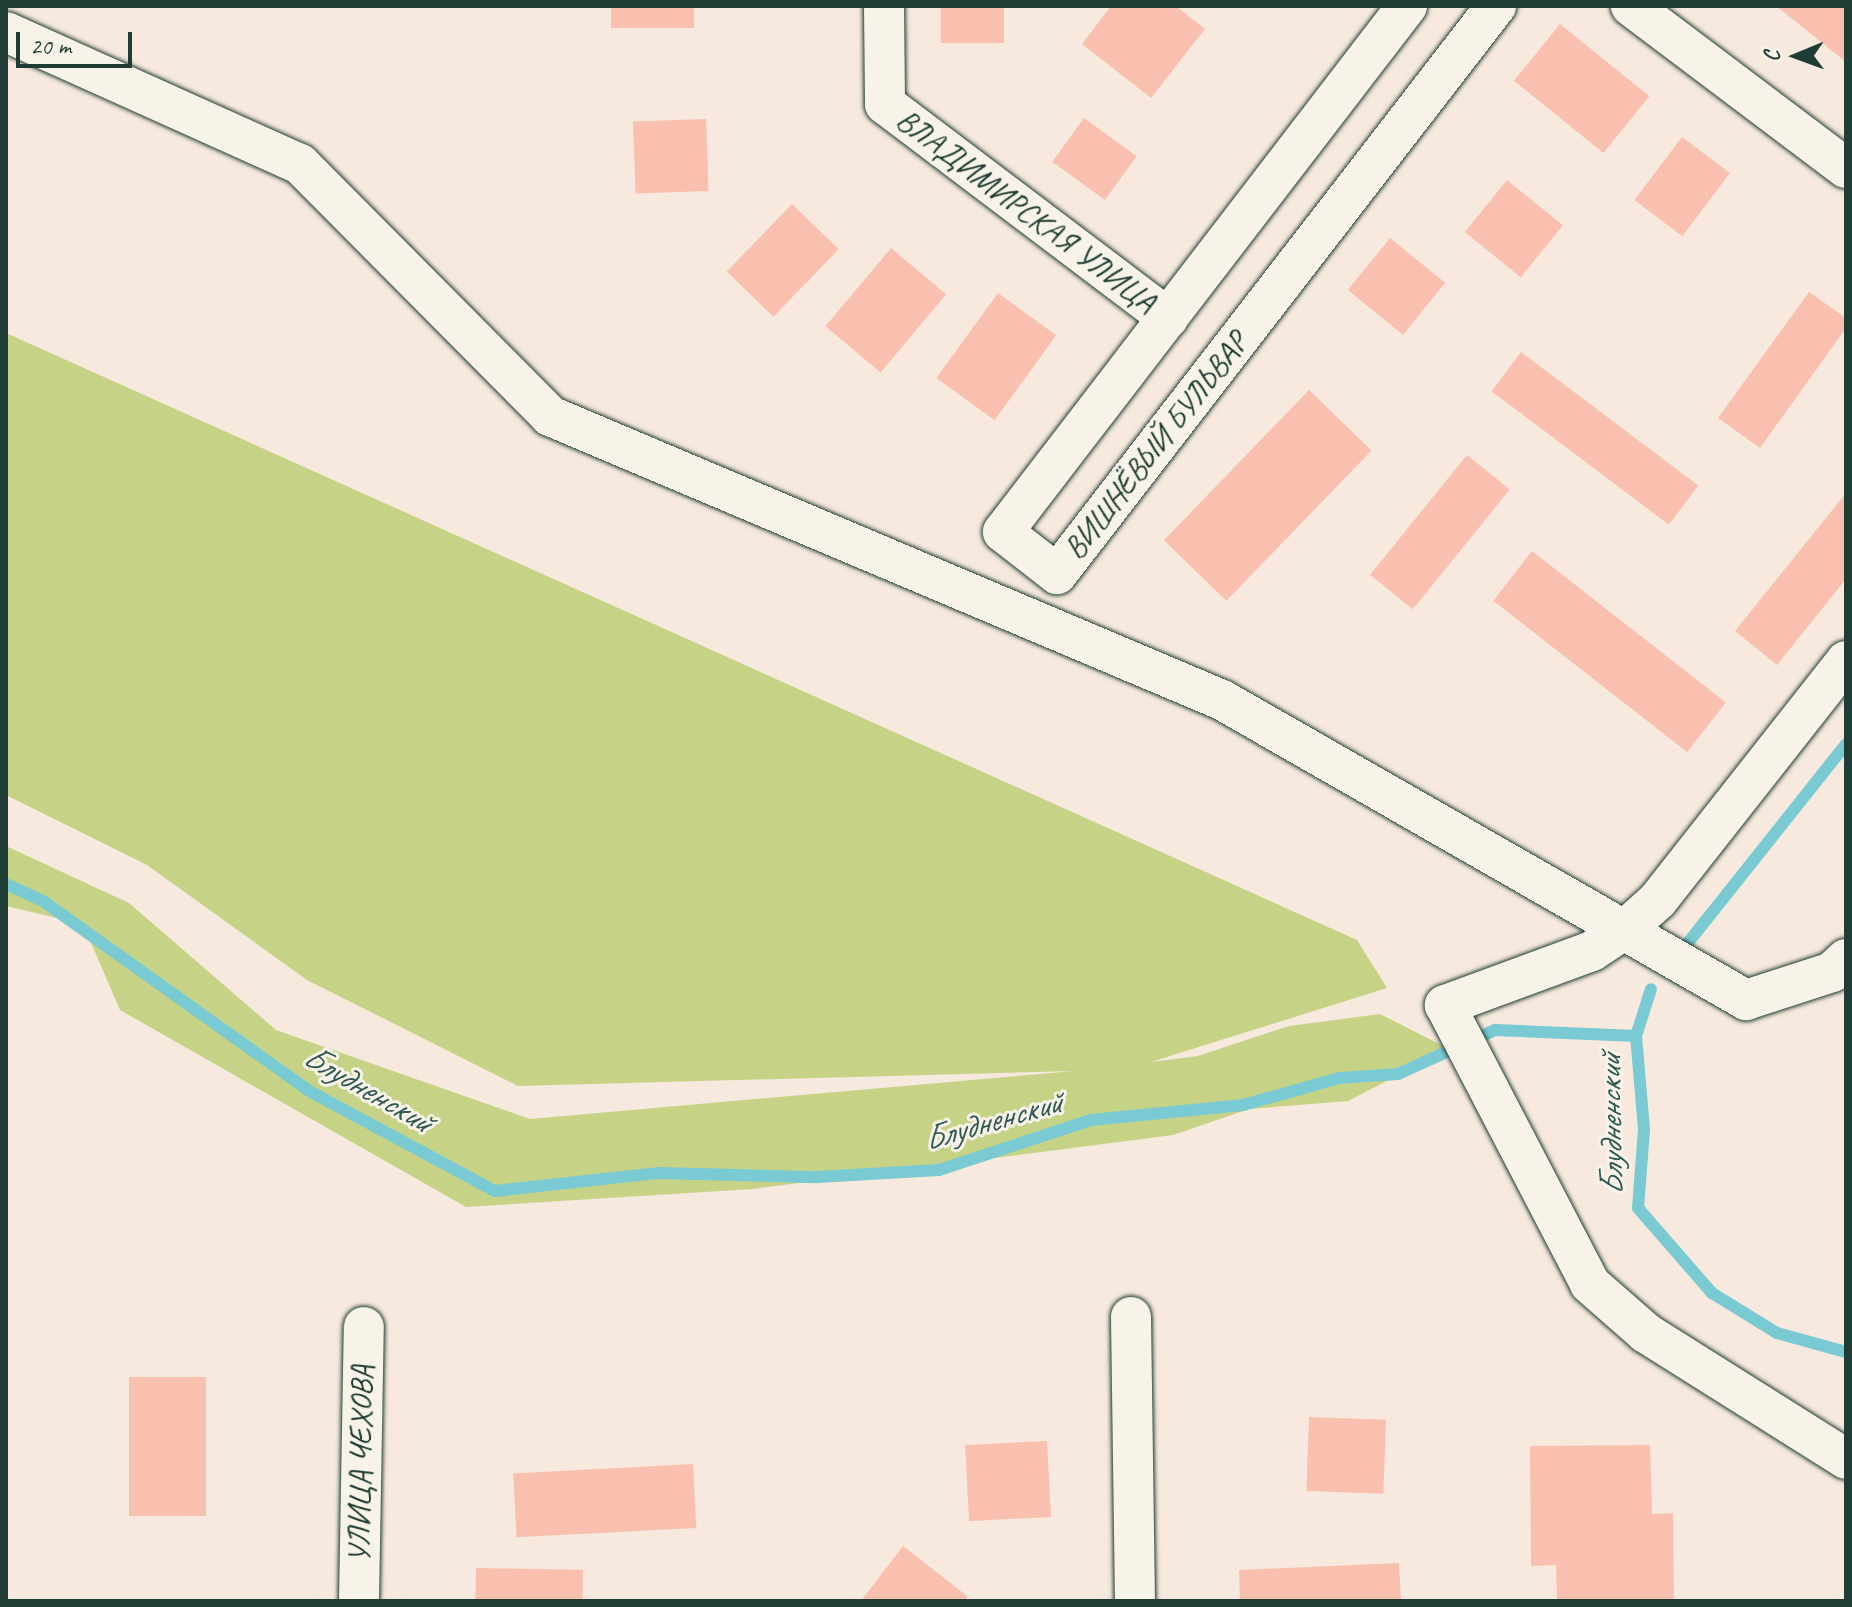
<!DOCTYPE html>
<html>
<head>
<meta charset="utf-8">
<style>
  body { margin:0 }
  #map { position:relative; width:1852px; height:1607px; overflow:hidden; background:#f7e9dd; font-family:Caveat,sans-serif }
  div>[style] { position:absolute }
  [style*='--x'] { left:calc(var(--x)*1px); top:calc(var(--y)*1px); width:calc(var(--w)*1px); rotate:calc(var(--a)*1deg) }
  .green>* { inset:0; background:#c6d386 }
  .stream>* { height:12px; margin:-6px; padding:0 6px; transform-origin:6px; border-radius:6px; background:#79cad2 }
  .building>* { inset:0; background:#f9c0b0; transform-origin:0 0 }
  .roads { filter:drop-shadow(0 0 2px #1f3d34) drop-shadow(0 0 2px #1f3d34) }
  .street>* { height:40px; margin:-20px; padding:0 20px; transform-origin:20px; border-radius:20px; background:#f7f3e8 }
  span { translate:-50% -50%; white-space:nowrap; text-align:center; line-height:1.15; -webkit-text-stroke:6px #f7f3e8; paint-order:stroke }
  .street-label { font-size:32px; color:#1f3d34 }
  .water-label { font-size:34px; color:#315954; font-style:italic }
  .frame { position:absolute; inset:0; border:8px solid #1f3d34; pointer-events:none }
  .north { position:absolute; left:1756px; top:16px; width:80px; height:80px; -webkit-text-stroke:6px #f7f3e8; paint-order:stroke; rotate:269deg; font-size:22px; font-weight:700; line-height:32px; text-align:center; color:#1f3d34 }
  .north::after { content:''; display:block; margin:auto; width:28px; height:36px; background:#1f3d34; clip-path:polygon(50% 0,100% 100%,50% 72%,0 100%) }
  .scale { position:absolute; left:16px; top:32px; width:116px; height:36px; box-sizing:border-box; border:4px solid #1f3d34; border-top:0; padding-left:10px; font-size:24px; line-height:28px; white-space:nowrap; color:#1f3d34; -webkit-text-stroke:6px #f7f3e8; paint-order:stroke }
</style>
</head>
<body>
<div id="map">
  <div class="green">
    <i style="clip-path:polygon(6px 333px,1357px 940px,1387px 988px,1151px 1062px,1198px 1056px,1289px 1026px,1380px 1014px,1449px 1049px,1348px 1101px,1249px 1109px,1173px 1135px,753px 1189px,466px 1207px,120px 1010px,83px 924px,6px 906px,6px 846px,129px 903px,276px 1030px,530px 1119px,1074px 1071px,518px 1086px,307px 980px,147px 865px,6px 795px)"></i>
  </div>
  <div class="stream">
    <i style="--x:6;--y:884;--w:41;--a:24.7"></i>
    <i style="--x:43;--y:901;--w:327;--a:35.5"></i>
    <i style="--x:309;--y:1091;--w:211;--a:28.3"></i>
    <i style="--x:495;--y:1191;--w:165;--a:-6.3"></i>
    <i style="--x:659;--y:1173;--w:158;--a:1.5"></i>
    <i style="--x:817;--y:1177;--w:122;--a:-3.3"></i>
    <i style="--x:939;--y:1170;--w:160;--a:-18.2"></i>
    <i style="--x:1091;--y:1120;--w:153;--a:-5.6"></i>
    <i style="--x:1243;--y:1105;--w:100;--a:-15.7"></i>
    <i style="--x:1339;--y:1078;--w:59;--a:-3.9"></i>
    <i style="--x:1398;--y:1074;--w:107;--a:-24.4"></i>
    <i style="--x:1495;--y:1030;--w:141;--a:2.4"></i>
    <i style="--x:1636;--y:1036;--w:94;--a:85.1"></i>
    <i style="--x:1644;--y:1130;--w:78;--a:94.4"></i>
    <i style="--x:1638;--y:1208;--w:113;--a:49"></i>
    <i style="--x:1712;--y:1293;--w:76;--a:31.6"></i>
    <i style="--x:1777;--y:1333;--w:72;--a:15.4"></i>
    <i style="--x:1687;--y:944;--w:256;--a:-51.5"></i>
    <i style="--x:1636;--y:1036;--w:49;--a:-72.3"></i>
  </div>
  <div class="building">
    <i style="left:611px;top:6px;width:83px;height:22px"></i>
    <i style="left:941px;top:6px;width:63px;height:37px"></i>
    <i style="clip-path:polygon(1111px 6px,1176px 6px,1205px 29px,1151px 98px,1082px 44px)"></i>
    <i style="clip-path:polygon(1776px 6px,1846px 6px,1846px 62px)"></i>
    <i style="left:1560px;top:24px;width:115px;height:73px;rotate:39deg"></i>
    <i style="left:1084px;top:118px;width:65px;height:54px;rotate:36deg"></i>
    <i style="left:706px;top:119px;width:72px;height:73px;rotate:88deg"></i>
    <i style="left:1682px;top:137px;width:60px;height:79px;rotate:37deg"></i>
    <i style="left:1507px;top:180px;width:72px;height:67px;rotate:39deg"></i>
    <i style="left:792px;top:204px;width:65px;height:94px;rotate:44deg"></i>
    <i style="left:1390px;top:238px;width:71px;height:67px;rotate:39deg"></i>
    <i style="left:891px;top:248px;width:72px;height:102px;rotate:40deg"></i>
    <i style="clip-path:polygon(1809px 292px,1846px 318px,1846px 328px,1760px 448px,1718px 418px)"></i>
    <i style="left:998px;top:293px;width:72px;height:105px;rotate:36deg"></i>
    <i style="left:1521px;top:352px;width:222px;height:49px;rotate:37deg"></i>
    <i style="left:1309px;top:390px;width:87px;height:209px;rotate:44deg"></i>
    <i style="left:1467px;top:455px;width:55px;height:154px;rotate:39deg"></i>
    <i style="clip-path:polygon(1846px 493px,1846px 579px,1777px 665px,1735px 631px)"></i>
    <i style="left:1532px;top:551px;width:246px;height:63px;rotate:38deg"></i>
    <i style="left:129px;top:1377px;width:77px;height:139px"></i>
    <i style="left:1309px;top:1417px;width:77px;height:74px;rotate:2deg"></i>
    <i style="left:1047px;top:1441px;width:76px;height:82px;rotate:87deg"></i>
    <i style="clip-path:polygon(1650px 1445px,1652px 1514px,1673px 1513px,1674px 1601px,1557px 1601px,1556px 1565px,1531px 1566px,1530px 1446px)"></i>
    <i style="left:693px;top:1464px;width:64px;height:180px;rotate:87deg"></i>
    <i style="clip-path:polygon(903px 1546px,967px 1596px,967px 1601px,861px 1601px)"></i>
    <i style="clip-path:polygon(1399px 1563px,1401px 1601px,1240px 1601px,1239px 1570px)"></i>
    <i style="left:476px;top:1568px;width:107px;height:33px;rotate:1deg"></i>
  </div>
  <div class="roads">
    <div class="street">
      <i style="--x:884;--y:6;--w:98;--a:89.4"></i>
      <i style="--x:885;--y:104;--w:355;--a:37.1"></i>
      <i style="--x:1407;--y:6;--w:663;--a:127.53"></i>
      <i style="--x:1003;--y:532;--w:68;--a:37.9"></i>
      <i style="--x:1057;--y:574;--w:718;--a:-52.3"></i>
      <i style="--x:1631;--y:6;--w:269;--a:37"></i>
      <i style="--x:6;--y:32;--w:322;--a:24.2"></i>
      <i style="--x:300;--y:164;--w:355;--a:45.2"></i>
      <i style="--x:550;--y:416;--w:730;--a:22.91"></i>
      <i style="--x:1222;--y:700;--w:604;--a:29.79"></i>
      <i style="--x:1746;--y:1000;--w:90;--a:-18"></i>
      <i style="--x:1832;--y:972;--w:19;--a:-43"></i>
      <i style="--x:1846;--y:661;--w:304;--a:128.2"></i>
      <i style="--x:1658;--y:900;--w:40;--a:138"></i>
      <i style="--x:1628;--y:927;--w:43;--a:146.3"></i>
      <i style="--x:1592;--y:951;--w:157;--a:159.8"></i>
      <i style="--x:1445;--y:1005;--w:314;--a:62.5"></i>
      <i style="--x:1590;--y:1284;--w:74;--a:41.2"></i>
      <i style="--x:1646;--y:1333;--w:236;--a:32.2"></i>
      <i style="--x:1131;--y:1317;--w:284;--a:89.2"></i>
      <i style="--x:359;--y:1601;--w:274;--a:-89"></i>
    </div>
  </div>
  <div class="street-label">
    <span style="left:1026px;top:211px;rotate:37deg">ВЛАДИМИРСКАЯ УЛИЦА</span>
    <span style="left:1156px;top:446px;rotate:-52deg">ВИШНЁВЫЙ БУЛЬВАР</span>
    <span style="left:361px;top:1464px;rotate:-89deg">УЛИЦА ЧЕХОВА</span>
  </div>
  <div class="water-label">
    <span style="left:368px;top:1088px;rotate:30deg">Блудненский</span>
    <span style="left:992px;top:1120px;rotate:-16deg">Блудненский</span>
    <span style="left:1610px;top:1125px;rotate:-91deg">Блудненский</span>
  </div>
  <div class="frame"></div>
  <div class="north">С</div>
  <div class="scale">20 m</div>
</div>
</body>
</html>
